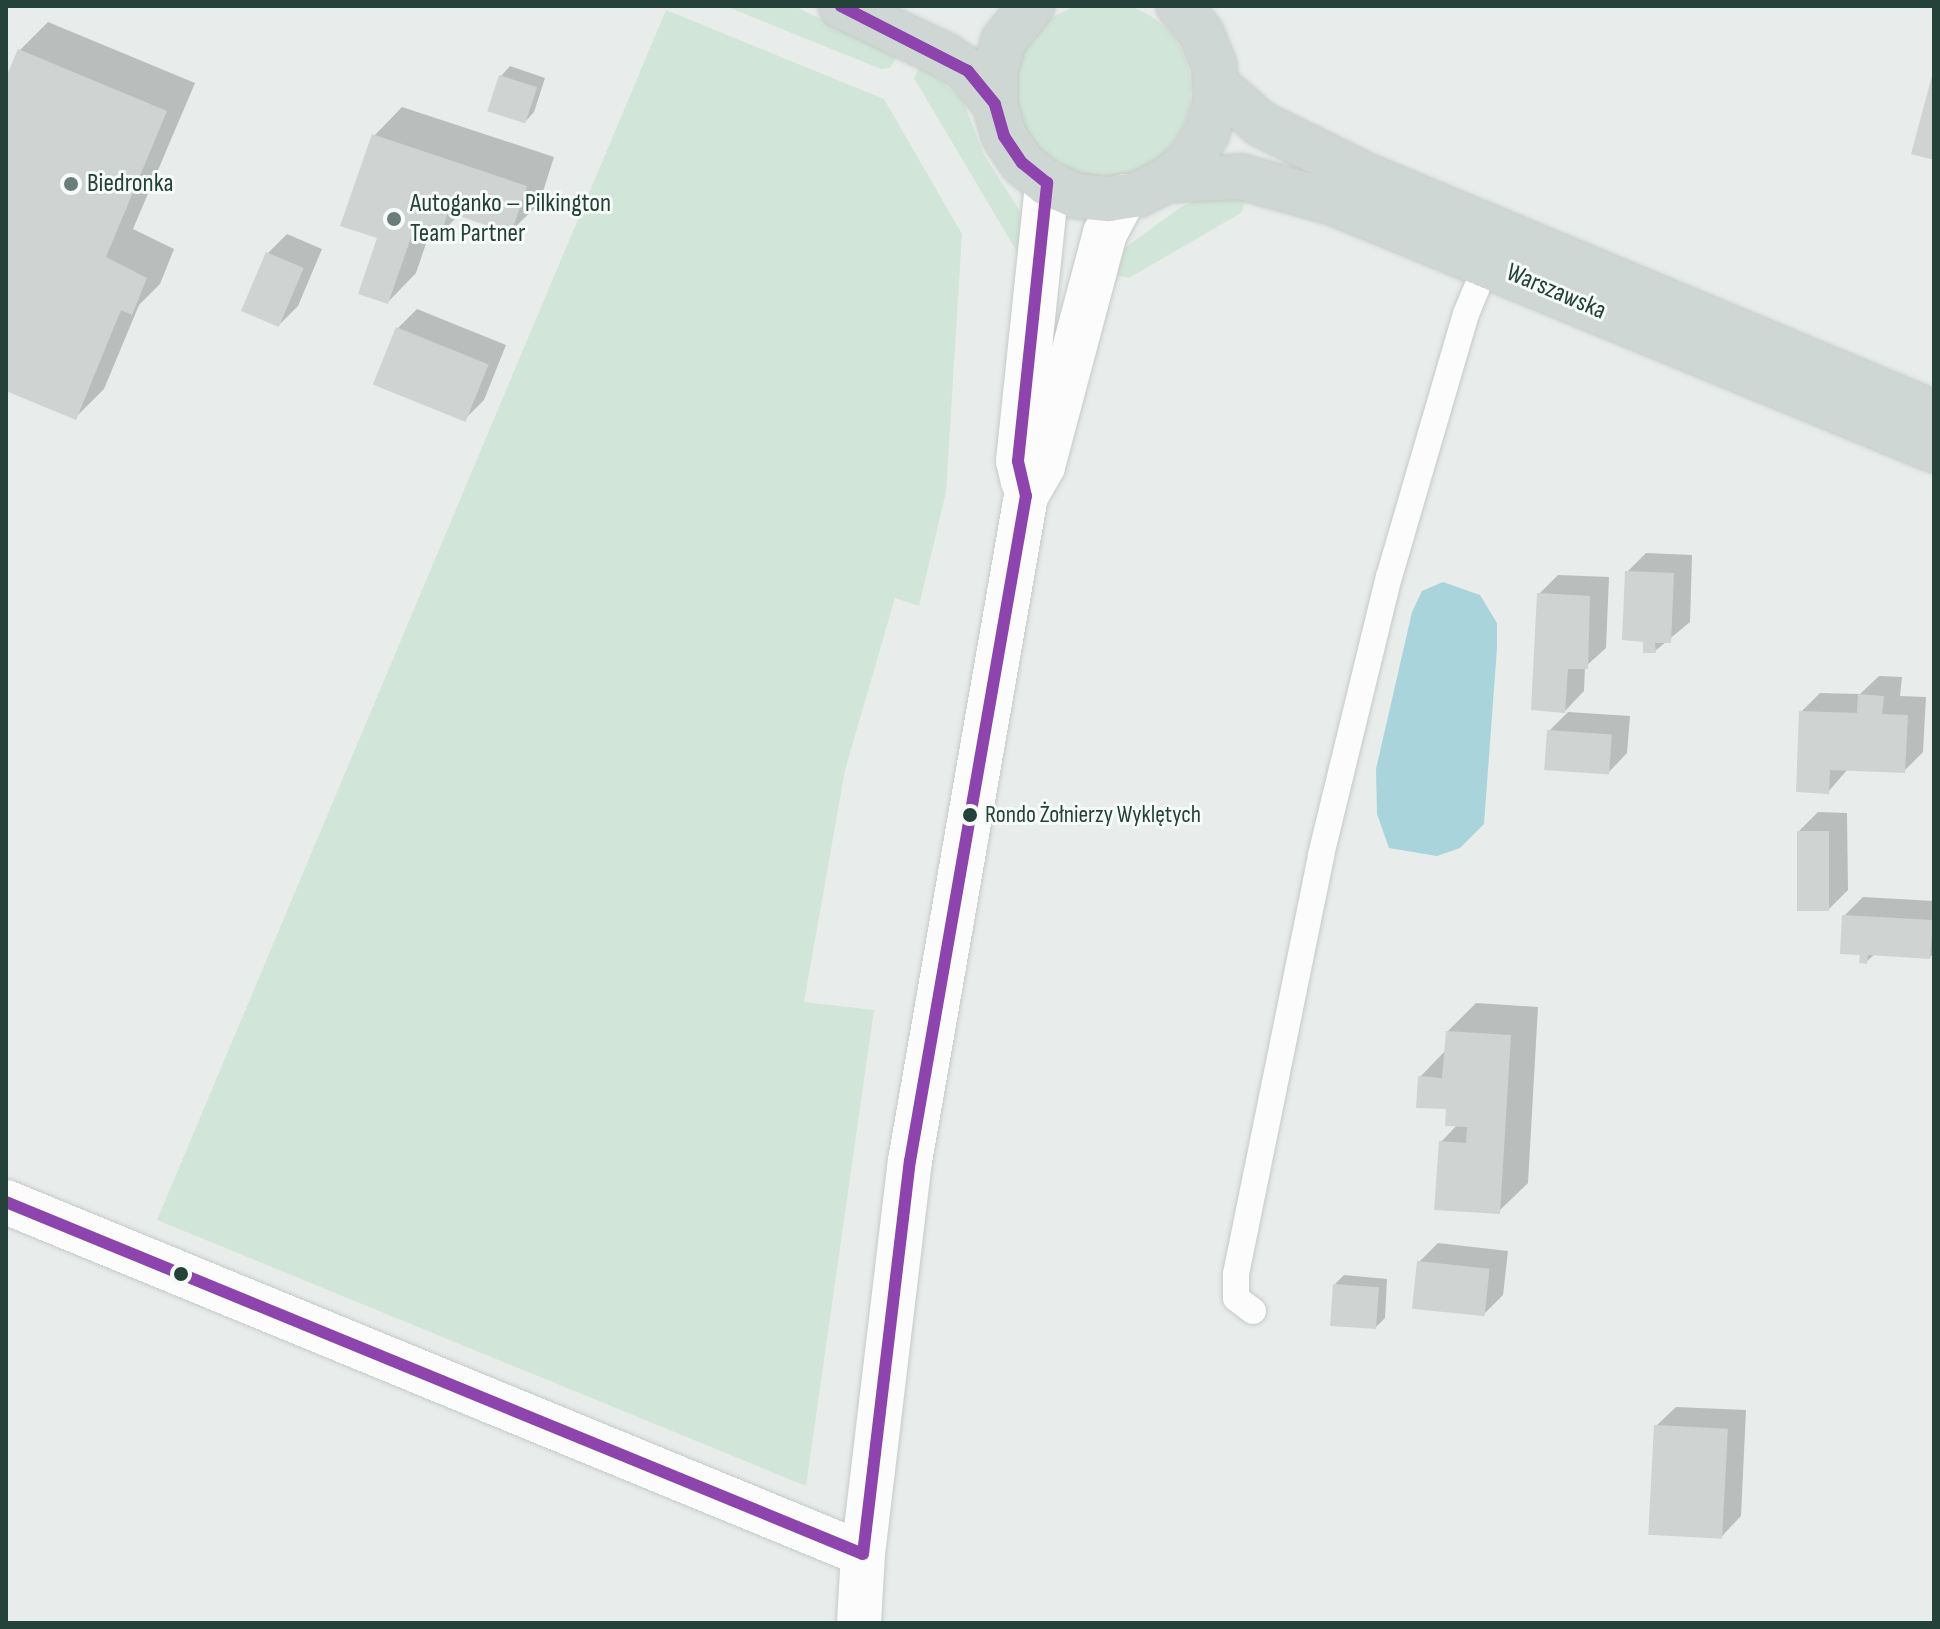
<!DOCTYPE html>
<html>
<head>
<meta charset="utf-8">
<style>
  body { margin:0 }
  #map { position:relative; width:1940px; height:1629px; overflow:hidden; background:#e8edeb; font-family:"Sofia Sans Condensed",sans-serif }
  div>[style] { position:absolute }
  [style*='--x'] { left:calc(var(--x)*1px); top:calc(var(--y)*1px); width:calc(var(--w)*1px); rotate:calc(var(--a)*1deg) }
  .green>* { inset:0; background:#d1e6d8 }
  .round { border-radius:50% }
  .water>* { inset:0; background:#a9d4db }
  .shadow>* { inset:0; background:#0003 }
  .building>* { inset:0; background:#cfd4d2; transform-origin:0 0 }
  .roads { filter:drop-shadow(0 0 2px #c5cac8) drop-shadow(0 0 2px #c5cac8) }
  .service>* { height:26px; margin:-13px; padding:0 13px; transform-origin:13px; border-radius:13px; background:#fcfcfc }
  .tertiary>* { height:44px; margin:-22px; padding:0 22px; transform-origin:22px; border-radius:22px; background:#fcfcfc }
  .primary>* { height:44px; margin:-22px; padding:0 22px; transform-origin:22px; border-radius:22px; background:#cfd7d5 }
  .bus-1>* { height:12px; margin:-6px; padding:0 6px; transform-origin:6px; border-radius:6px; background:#8e44ad }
  .dots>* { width:22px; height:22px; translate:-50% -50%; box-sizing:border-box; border:4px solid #f7fbf9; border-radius:50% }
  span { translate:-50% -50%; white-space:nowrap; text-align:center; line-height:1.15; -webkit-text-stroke:6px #f7fbf9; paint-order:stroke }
  .bus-label { font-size:24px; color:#24423a }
  .left { translate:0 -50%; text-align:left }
  .poi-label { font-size:26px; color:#24423a }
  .street-label { font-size:26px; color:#24423a }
  .frame { position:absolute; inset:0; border:8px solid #24423a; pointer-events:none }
</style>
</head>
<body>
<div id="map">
  <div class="green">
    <i class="round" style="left:1015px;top:2px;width:176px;height:176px"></i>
    <i style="clip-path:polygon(725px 6px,794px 6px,898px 55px,890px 68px,881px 69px)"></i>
    <i style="clip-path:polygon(666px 10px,884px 99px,962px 234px,946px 492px,919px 606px,895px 598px,845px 770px,804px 1002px,874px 1010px,806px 1486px,157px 1220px)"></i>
    <i style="clip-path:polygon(921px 64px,963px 100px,984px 155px,1020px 211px,1026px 225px,1020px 257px,914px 78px)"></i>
    <i style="clip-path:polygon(1248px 194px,1241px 213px,1129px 278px,1108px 274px,1126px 247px,1181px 207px,1203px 198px)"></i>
  </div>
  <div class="water">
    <i style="clip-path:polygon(1443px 582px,1480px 595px,1497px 623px,1497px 648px,1484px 824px,1460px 848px,1437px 856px,1389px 848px,1377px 814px,1376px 769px,1412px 612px,1422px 591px)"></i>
  </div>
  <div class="shadow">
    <i style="clip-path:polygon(48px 22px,195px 83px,133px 229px,174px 249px,160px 284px,139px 305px,104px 389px,75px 418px,6px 389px,6px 83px,20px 50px)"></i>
    <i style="clip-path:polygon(510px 66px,545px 78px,534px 112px,525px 122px,501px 76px)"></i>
    <i style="clip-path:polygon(402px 107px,554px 157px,539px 204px,510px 232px,460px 214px,439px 235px,430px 232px,416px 273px,388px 302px,374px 136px)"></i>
    <i style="clip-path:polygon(287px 234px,322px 249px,298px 306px,279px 325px,268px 253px)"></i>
    <i style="clip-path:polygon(417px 309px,506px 345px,484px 400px,465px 419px,398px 328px)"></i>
    <i style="clip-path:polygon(1646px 553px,1692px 555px,1690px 622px,1655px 651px,1627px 572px)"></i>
    <i style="clip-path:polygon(1558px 575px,1609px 577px,1606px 648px,1585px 667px,1584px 691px,1565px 711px,1539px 594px)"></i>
    <i style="clip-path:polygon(1879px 676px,1902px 677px,1900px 696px,1926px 697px,1923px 752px,1904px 771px,1848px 769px,1828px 792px,1801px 712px,1820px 693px,1860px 694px)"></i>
    <i style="clip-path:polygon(1568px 712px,1630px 716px,1627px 753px,1608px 773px,1549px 731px)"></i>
    <i style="clip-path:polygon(1818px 812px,1847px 813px,1848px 890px,1829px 909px,1799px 831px)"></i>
    <i style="clip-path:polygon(1863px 897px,1934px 901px,1934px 953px,1930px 957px,1875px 954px,1866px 962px,1844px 916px)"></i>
    <i style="clip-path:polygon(1476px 1003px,1538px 1007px,1528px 1183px,1499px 1211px,1441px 1142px,1458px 1124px,1420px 1077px,1446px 1050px,1447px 1032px)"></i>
    <i style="clip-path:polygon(1438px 1243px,1508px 1251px,1503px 1295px,1484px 1314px,1419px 1262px)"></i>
    <i style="clip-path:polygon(1344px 1275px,1387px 1279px,1385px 1318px,1376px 1327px,1335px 1284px)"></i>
    <i style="clip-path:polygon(1676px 1407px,1746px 1410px,1741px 1516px,1722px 1536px,1656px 1426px)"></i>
  </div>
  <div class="building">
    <i style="clip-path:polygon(18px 49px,167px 111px,106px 257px,147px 278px,132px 315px,121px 310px,76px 420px,6px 391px,6px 77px)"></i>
    <i style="clip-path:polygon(1933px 72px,1934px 72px,1934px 160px,1911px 154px)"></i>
    <i style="left:499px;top:75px;width:40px;height:38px;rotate:18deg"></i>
    <i style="clip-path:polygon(372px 134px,527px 186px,511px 234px,448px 212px,440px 237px,414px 229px,388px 304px,358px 294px,377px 238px,340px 226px)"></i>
    <i style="left:266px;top:252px;width:41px;height:64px;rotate:23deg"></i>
    <i style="left:396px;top:327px;width:100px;height:62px;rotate:22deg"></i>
    <i style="clip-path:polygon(1625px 571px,1674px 573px,1671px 643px,1655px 643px,1656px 653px,1643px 653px,1643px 642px,1622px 640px)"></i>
    <i style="clip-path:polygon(1537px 593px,1590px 596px,1588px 669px,1568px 669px,1565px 713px,1531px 710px)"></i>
    <i style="clip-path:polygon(1858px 694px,1884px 696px,1882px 714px,1908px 715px,1905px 773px,1830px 770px,1829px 794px,1796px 792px,1799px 711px,1857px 713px)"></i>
    <i style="left:1547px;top:730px;width:65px;height:40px;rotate:4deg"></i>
    <i style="left:1797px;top:831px;width:32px;height:80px"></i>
    <i style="clip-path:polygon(1842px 915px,1933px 920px,1930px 959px,1868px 955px,1867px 964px,1859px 963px,1860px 955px,1840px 954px)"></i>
    <i style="clip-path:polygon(1446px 1031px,1511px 1035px,1500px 1214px,1434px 1210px,1439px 1141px,1466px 1143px,1467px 1127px,1445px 1126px,1446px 1109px,1416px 1108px,1418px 1076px,1442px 1078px)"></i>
    <i style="left:1417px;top:1261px;width:73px;height:48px;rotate:6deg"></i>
    <i style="left:1333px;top:1284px;width:46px;height:42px;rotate:4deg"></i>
    <i style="left:1654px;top:1425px;width:74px;height:110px;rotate:3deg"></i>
  </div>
  <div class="roads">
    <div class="service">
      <i style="--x:1253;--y:1311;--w:21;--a:-143"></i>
      <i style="--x:1236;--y:1298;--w:24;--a:-90"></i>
      <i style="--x:1236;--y:1274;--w:428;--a:-78.5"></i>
      <i style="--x:1321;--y:855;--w:286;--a:-76.3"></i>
      <i style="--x:1389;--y:577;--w:274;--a:-73.7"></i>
      <i style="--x:1466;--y:314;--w:55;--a:-67.6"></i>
    </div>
    <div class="tertiary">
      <i style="--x:1023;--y:482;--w:22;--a:-103"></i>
      <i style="--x:1018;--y:461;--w:280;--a:-84"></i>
      <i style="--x:6;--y:1202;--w:926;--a:22.33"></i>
      <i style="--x:859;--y:1623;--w:69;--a:-86.7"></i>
      <i style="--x:863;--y:1554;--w:396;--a:-83.2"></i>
      <i style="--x:910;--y:1161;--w:675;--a:-80.11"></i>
      <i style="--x:1026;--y:496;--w:34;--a:-60"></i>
      <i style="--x:1043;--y:466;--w:241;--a:-75.1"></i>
      <i style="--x:1105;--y:233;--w:42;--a:-61.6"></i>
    </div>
    <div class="primary">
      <i style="--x:841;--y:6;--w:116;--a:25.5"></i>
      <i style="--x:946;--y:56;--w:27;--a:34"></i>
      <i style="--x:968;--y:71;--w:43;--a:50.7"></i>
      <i style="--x:1032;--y:6;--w:44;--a:129.5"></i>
      <i style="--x:1004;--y:40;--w:33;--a:106"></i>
      <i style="--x:995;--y:72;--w:32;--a:90"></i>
      <i style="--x:995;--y:104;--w:33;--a:74"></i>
      <i style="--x:1004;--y:136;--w:32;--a:56"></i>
      <i style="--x:1022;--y:163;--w:32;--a:39"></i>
      <i style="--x:1047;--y:183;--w:33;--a:23"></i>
      <i style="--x:1077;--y:196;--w:31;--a:6"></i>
      <i style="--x:1108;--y:199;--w:31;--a:-9"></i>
      <i style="--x:1139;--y:194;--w:31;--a:-27"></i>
      <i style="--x:1167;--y:180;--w:32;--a:-41"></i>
      <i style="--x:1191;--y:159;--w:31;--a:-59"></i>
      <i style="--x:1207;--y:132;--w:33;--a:-74"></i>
      <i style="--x:1216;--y:100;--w:35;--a:-93"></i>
      <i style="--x:1214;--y:65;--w:35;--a:-112"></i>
      <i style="--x:1201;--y:33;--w:35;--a:-129"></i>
      <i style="--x:1215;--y:84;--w:61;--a:41"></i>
      <i style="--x:1261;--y:124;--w:113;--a:26.3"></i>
      <i style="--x:1362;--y:174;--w:620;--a:22.68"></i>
      <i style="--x:1167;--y:180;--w:75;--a:-2.3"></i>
      <i style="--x:1242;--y:177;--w:97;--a:15.6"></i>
      <i style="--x:1335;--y:203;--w:648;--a:22.41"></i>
    </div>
  </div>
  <div class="bus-1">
    <i style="--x:6;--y:1202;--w:926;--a:22.33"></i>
    <i style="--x:863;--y:1554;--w:396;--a:-83.2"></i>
    <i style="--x:910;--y:1161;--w:675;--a:-80.11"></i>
    <i style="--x:1026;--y:496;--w:36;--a:-103"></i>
    <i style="--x:1018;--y:461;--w:280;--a:-84"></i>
    <i style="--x:1047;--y:183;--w:32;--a:-141"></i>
    <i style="--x:1022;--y:163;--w:32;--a:-124"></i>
    <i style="--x:1004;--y:136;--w:33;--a:-106"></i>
    <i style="--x:995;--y:104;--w:43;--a:-129.3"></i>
    <i style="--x:968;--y:71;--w:143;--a:-152.9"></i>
  </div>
  <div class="dots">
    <i style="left:71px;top:184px;background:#697e78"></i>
    <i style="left:394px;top:219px;background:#697e78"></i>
    <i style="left:970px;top:815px;background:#24423a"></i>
    <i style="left:181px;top:1274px;background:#24423a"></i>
  </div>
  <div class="bus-label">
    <span class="left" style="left:985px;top:815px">Rondo Żołnierzy Wyklętych</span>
  </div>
  <div class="poi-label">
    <span class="left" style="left:87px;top:184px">Biedronka</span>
    <span class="left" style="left:410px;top:219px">Autoganko – Pilkington<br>Team Partner</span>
  </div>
  <div class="street-label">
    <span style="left:1556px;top:292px;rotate:23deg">Warszawska</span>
  </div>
  <div class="frame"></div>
</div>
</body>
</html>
